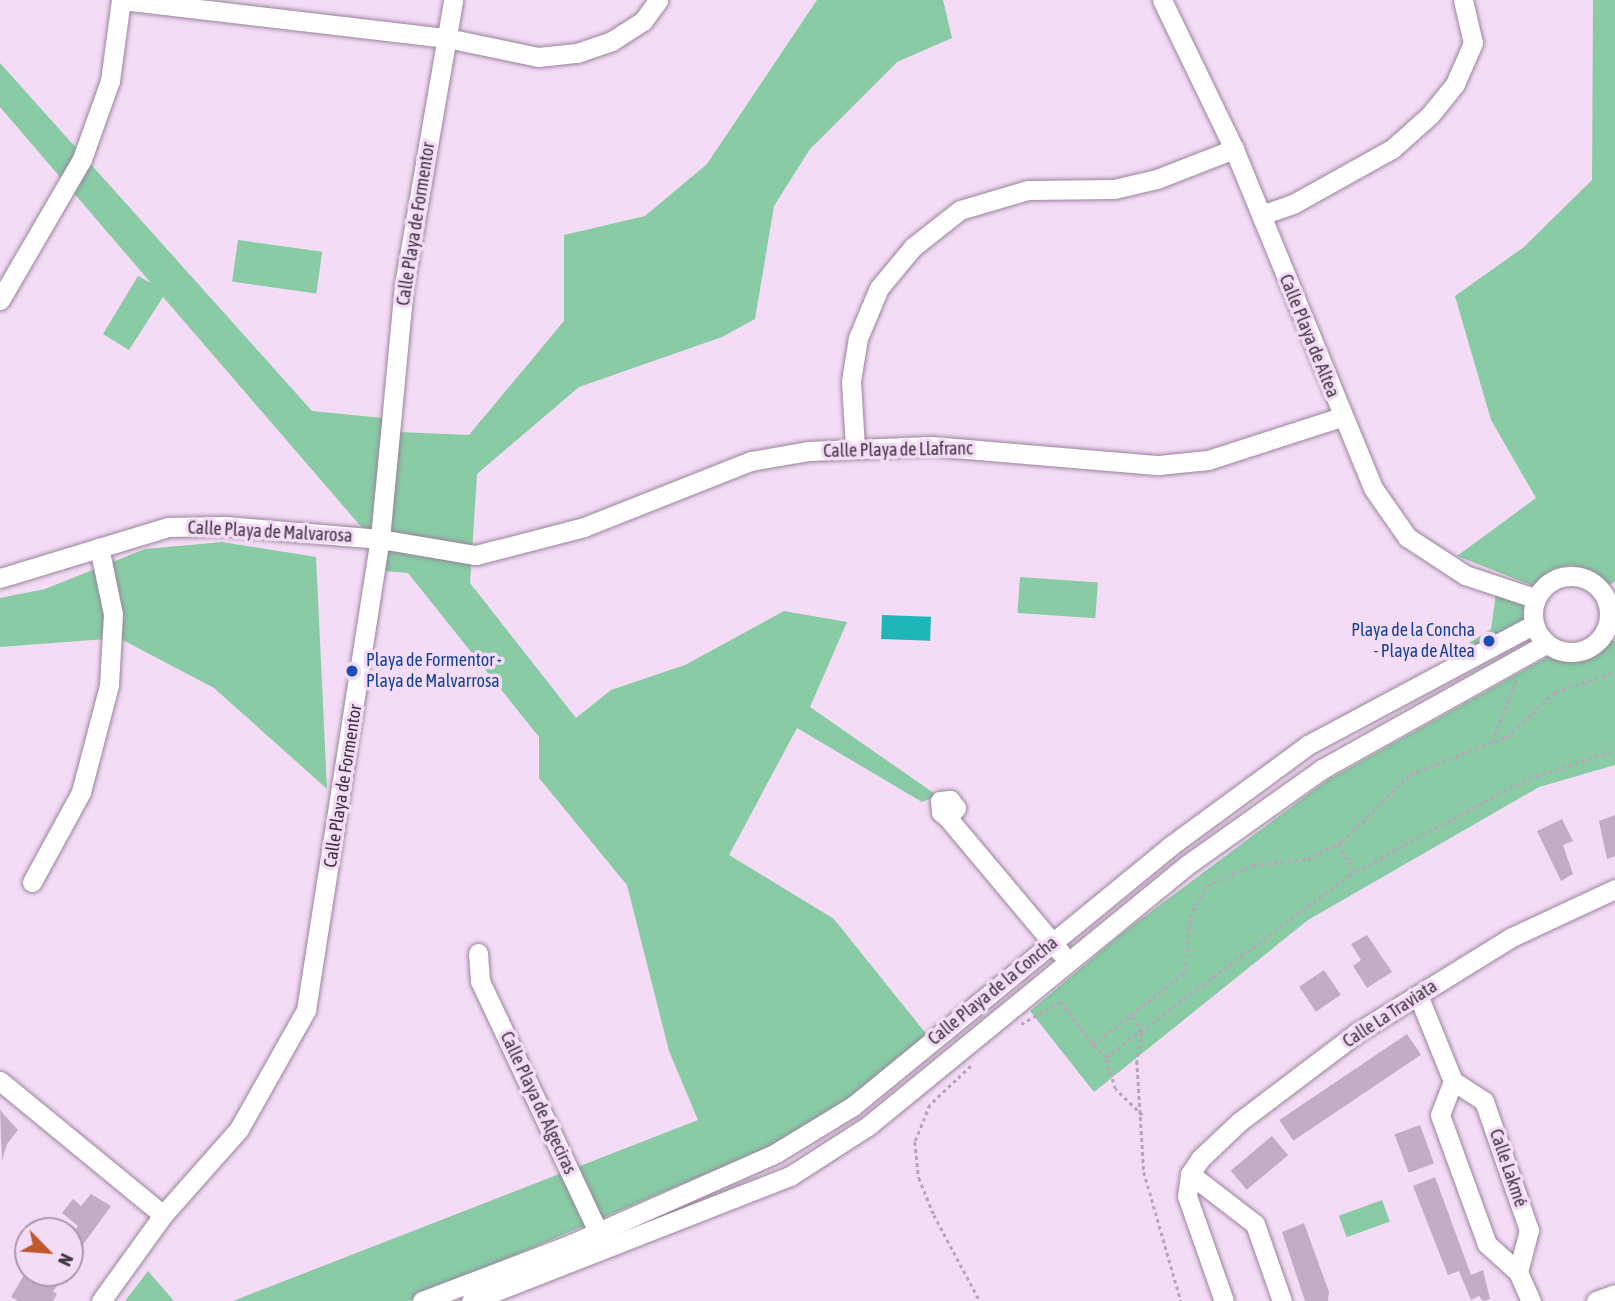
<!DOCTYPE html>
<html>
<head>
<meta charset="utf-8">
<style>
  body { margin:0 }
  #map { position:relative; width:1615px; height:1301px; overflow:hidden; background:#f4dcf6; font-family:"Asap Condensed",sans-serif }
  div>[style] { position:absolute }
  [style*='--x'] { left:calc(var(--x)*1px); top:calc(var(--y)*1px); width:calc(var(--w)*1px); rotate:calc(var(--a)*1deg) }
  .green>* { inset:0; background:#88cba5; transform-origin:0 0 }
  .water>* { inset:0; background:#1db5b7; transform-origin:0 0 }
  .building>* { inset:0; background:#c3acc5; transform-origin:0 0 }
  .path>* { height:2.5px; margin-top:-1.25px; transform-origin:0; background:repeating-linear-gradient(90deg,#b8a5ba 0 3.5px,transparent 0 7px) }
  .roads { filter:drop-shadow(0 0 2px #99849b) drop-shadow(0 0 2px #99849b) }
  .minor>* { height:19px; margin:-9.5px; padding:0 9.5px; transform-origin:9.5px; border-radius:9.5px; background:#fff }
  .minor>.ring { margin:-9.5px; padding:0; box-sizing:content-box; background:none; border:19px solid #fff; border-radius:50% }
  .dots>* { width:19px; height:19px; translate:-50% -50%; box-sizing:border-box; border:4px solid #f4dcf6; border-radius:50% }
  span { translate:-50% -50%; white-space:nowrap; text-align:center; line-height:1.15; -webkit-text-stroke:7px #f4dcf6; paint-order:stroke }
  .street-label { font-size:18px; color:#3e353f }
  .transit-label { font-size:18px; color:#164399 }
  .right { translate:-100% -50%; text-align:right }
  .left { translate:0 -50%; text-align:left }
  .north { position:absolute; left:14px; top:1217px; width:70px; height:70px; box-sizing:border-box; background:#f4dcf6; border:2px solid #ab99ad; border-radius:50%; rotate:115deg; font-size:19px; font-weight:700; line-height:28px; text-align:center; color:#3e353f }
  .north::after { content:''; display:block; margin:auto; width:24px; height:32px; background:#bf592c; clip-path:polygon(50% 0,100% 100%,50% 72%,0 100%) }
</style>
</head>
<body>
<div id="map">
  <div class="green">
    <i style="clip-path:polygon(817px 0,943px 0,952px 38px,897px 62px,810px 149px,774px 206px,755px 319px,722px 337px,579px 387px,477px 474px,470px 583px,576px 718px,611px 690px,685px 665px,784px 611px,847px 622px,810px 707px,938px 796px,922px 802px,797px 728px,729px 855px,834px 919px,927px 1035px,840px 1107px,771px 1146px,408px 1301px,233px 1301px,698px 1120px,669px 1051px,627px 885px,539px 778px,539px 737px,408px 573px,385px 571px,399px 432px,469px 435px,564px 321px,564px 235px,645px 216px,707px 164px)"></i>
    <i style="clip-path:polygon(1593px 0,1615px 0,1615px 581px,1610px 585px,1594px 572px,1571px 565px,1553px 569px,1534px 586px,1457px 556px,1536px 498px,1491px 420px,1455px 296px,1524px 247px,1592px 180px)"></i>
    <i style="clip-path:polygon(0 63px,312px 411px,383px 418px,370px 537px,163px 297px,129px 350px,103px 334px,138px 276px,151px 283px,0 107px)"></i>
    <i style="left:238px;top:240px;width:85px;height:42px;rotate:8deg"></i>
    <i style="clip-path:polygon(222px 542px,316px 557px,327px 789px,214px 688px,119px 638px,0 647px,0 598px,45px 589px,145px 549px)"></i>
    <i style="left:1020px;top:577px;width:78px;height:36px;rotate:4deg"></i>
    <i style="clip-path:polygon(1496px 593px,1530px 603px,1529px 623px,1472px 652px,1469px 643px,1491px 629px)"></i>
    <i style="clip-path:polygon(1610px 640px,1615px 641px,1615px 765px,1539px 787px,1308px 920px,1094px 1092px,1030px 1011px,1125px 931px,1326px 781px,1549px 656px,1578px 662px)"></i>
    <i style="left:1382px;top:1200px;width:23px;height:46px;rotate:70deg"></i>
    <i style="clip-path:polygon(148px 1271px,174px 1301px,125px 1301px)"></i>
  </div>
  <div class="water">
    <i style="left:882px;top:615px;width:49px;height:24px;rotate:2deg"></i>
  </div>
  <div class="building">
    <i style="clip-path:polygon(1615px 815px,1615px 856px,1607px 859px,1599px 821px)"></i>
    <i style="clip-path:polygon(1562px 819px,1573px 841px,1563px 845px,1573px 874px,1561px 881px,1537px 831px)"></i>
    <i style="clip-path:polygon(1367px 935px,1392px 972px,1367px 988px,1353px 966px,1361px 960px,1351px 944px)"></i>
    <i style="left:1324px;top:970px;width:30px;height:30px;rotate:56deg"></i>
    <i style="left:1407px;top:1034px;width:25px;height:154px;rotate:56deg"></i>
    <i style="clip-path:polygon(0 1110px,18px 1130px,7px 1144px,2px 1161px)"></i>
    <i style="left:1420px;top:1125px;width:41px;height:27px;rotate:70deg"></i>
    <i style="left:1272px;top:1136px;width:25px;height:54px;rotate:50deg"></i>
    <i style="clip-path:polygon(1435px 1177px,1471px 1275px,1483px 1270px,1490px 1299px,1483px 1301px,1479px 1296px,1471px 1300px,1459px 1271px,1448px 1275px,1413px 1186px)"></i>
    <i style="clip-path:polygon(91px 1194px,111px 1206px,82px 1246px,70px 1236px,78px 1226px,62px 1213px,73px 1199px,81px 1206px)"></i>
    <i style="clip-path:polygon(1304px 1223px,1329px 1292px,1328px 1301px,1305px 1301px,1282px 1232px)"></i>
    <i style="clip-path:polygon(28px 1268px,28px 1273px,65px 1275px,53px 1291px,57px 1294px,53px 1301px,18px 1301px,11px 1297px)"></i>
  </div>
  <div class="path">
    <i style="--x:1492;--y:742;--w:66;--a:-68.8"></i>
    <i style="--x:1338;--y:844;--w:31;--a:59"></i>
    <i style="--x:1133;--y:1016;--w:18;--a:61"></i>
    <i style="--x:1142;--y:1032;--w:29;--a:100"></i>
    <i style="--x:1137;--y:1061;--w:111;--a:86.4"></i>
    <i style="--x:1144;--y:1172;--w:134;--a:74"></i>
    <i style="--x:1021;--y:1024;--w:46;--a:-29.9"></i>
    <i style="--x:1061;--y:1001;--w:54;--a:54"></i>
    <i style="--x:1106;--y:1057;--w:304;--a:-36.8"></i>
    <i style="--x:1349;--y:875;--w:197;--a:-28.5"></i>
    <i style="--x:1522;--y:781;--w:98;--a:-18.4"></i>
    <i style="--x:971;--y:1066;--w:57;--a:136.4"></i>
    <i style="--x:930;--y:1105;--w:40;--a:112"></i>
    <i style="--x:915;--y:1142;--w:36;--a:84"></i>
    <i style="--x:919;--y:1178;--w:40;--a:68"></i>
    <i style="--x:934;--y:1215;--w:98;--a:61.9"></i>
    <i style="--x:1142;--y:1115;--w:37;--a:-136"></i>
    <i style="--x:1115;--y:1089;--w:33;--a:-106"></i>
    <i style="--x:1106;--y:1057;--w:18;--a:-137"></i>
    <i style="--x:1093;--y:1045;--w:117;--a:-38.4"></i>
    <i style="--x:1185;--y:972;--w:55;--a:-84.8"></i>
    <i style="--x:1190;--y:917;--w:35;--a:-63"></i>
    <i style="--x:1206;--y:886;--w:51;--a:-24.1"></i>
    <i style="--x:1253;--y:865;--w:54;--a:-6.3"></i>
    <i style="--x:1307;--y:859;--w:39;--a:-26"></i>
    <i style="--x:1342;--y:842;--w:96;--a:-45"></i>
    <i style="--x:1410;--y:774;--w:103;--a:-21.1"></i>
    <i style="--x:1506;--y:737;--w:67;--a:-42.6"></i>
    <i style="--x:1555;--y:692;--w:63;--a:-18.4"></i>
  </div>
  <div class="roads">
    <div class="minor">
      <i style="--x:122;--y:0;--w:327;--a:6.7"></i>
      <i style="--x:447;--y:38;--w:93;--a:11.8"></i>
      <i style="--x:538;--y:57;--w:39;--a:-6"></i>
      <i style="--x:577;--y:53;--w:37;--a:-19"></i>
      <i style="--x:612;--y:41;--w:37;--a:-33"></i>
      <i style="--x:643;--y:21;--w:26;--a:-54"></i>
      <i style="--x:1162;--y:0;--w:165;--a:64.2"></i>
      <i style="--x:1234;--y:149;--w:366;--a:67.7"></i>
      <i style="--x:1373;--y:488;--w:60;--a:55.2"></i>
      <i style="--x:1407;--y:537;--w:69;--a:33.2"></i>
      <i style="--x:1465;--y:575;--w:73;--a:18.4"></i>
      <i style="--x:1261;--y:215;--w:34;--a:-19"></i>
      <i style="--x:1293;--y:204;--w:113;--a:-29.1"></i>
      <i style="--x:1392;--y:149;--w:51;--a:-41.8"></i>
      <i style="--x:1430;--y:115;--w:40;--a:-51"></i>
      <i style="--x:1455;--y:84;--w:45;--a:-66.3"></i>
      <i style="--x:1473;--y:43;--w:44;--a:-103.1"></i>
      <i style="--x:0;--y:300;--w:163;--a:-59.8"></i>
      <i style="--x:82;--y:159;--w:83;--a:-70.3"></i>
      <i style="--x:110;--y:81;--w:82;--a:-82.3"></i>
      <i style="--x:855;--y:447;--w:66;--a:-93.5"></i>
      <i style="--x:851;--y:381;--w:44;--a:-80.8"></i>
      <i style="--x:858;--y:338;--w:54;--a:-67.2"></i>
      <i style="--x:879;--y:288;--w:53;--a:-50.3"></i>
      <i style="--x:913;--y:247;--w:60;--a:-38.2"></i>
      <i style="--x:960;--y:210;--w:71;--a:-16.4"></i>
      <i style="--x:1028;--y:190;--w:86;--a:-0.7"></i>
      <i style="--x:1114;--y:189;--w:44;--a:-13.1"></i>
      <i style="--x:1157;--y:179;--w:83;--a:-21.3"></i>
      <i class="ring" style="left:1533px;top:576px;width:57px;height:57px"></i>
      <i style="--x:0;--y:578;--w:176;--a:-16.9"></i>
      <i style="--x:168;--y:527;--w:57;--a:-1"></i>
      <i style="--x:225;--y:526;--w:156;--a:4.8"></i>
      <i style="--x:380;--y:539;--w:97;--a:9.5"></i>
      <i style="--x:476;--y:555;--w:112;--a:-14.5"></i>
      <i style="--x:584;--y:527;--w:180;--a:-21.6"></i>
      <i style="--x:751;--y:461;--w:59;--a:-9.8"></i>
      <i style="--x:809;--y:451;--w:122;--a:-2.3"></i>
      <i style="--x:931;--y:446;--w:229;--a:4.8"></i>
      <i style="--x:1159;--y:465;--w:49;--a:-5.8"></i>
      <i style="--x:1208;--y:460;--w:140;--a:-17.9"></i>
      <i style="--x:950;--y:800;--w:10;--a:53"></i>
      <i style="--x:956;--y:808;--w:13;--a:135"></i>
      <i style="--x:947;--y:817;--w:8;--a:-140"></i>
      <i style="--x:941;--y:812;--w:11;--a:-95"></i>
      <i style="--x:940;--y:801;--w:10;--a:-6"></i>
      <i style="--x:947;--y:817;--w:177;--a:50"></i>
      <i style="--x:32;--y:882;--w:102;--a:-61.4"></i>
      <i style="--x:81;--y:792;--w:111;--a:-75.3"></i>
      <i style="--x:109;--y:685;--w:71;--a:-86.8"></i>
      <i style="--x:113;--y:614;--w:68;--a:-101.8"></i>
      <i style="--x:478;--y:953;--w:28;--a:86"></i>
      <i style="--x:480;--y:981;--w:289;--a:64.8"></i>
      <i style="--x:1418;--y:995;--w:93;--a:67.9"></i>
      <i style="--x:1453;--y:1081;--w:36;--a:111"></i>
      <i style="--x:1440;--y:1115;--w:137;--a:70"></i>
      <i style="--x:1487;--y:1244;--w:42;--a:42.1"></i>
      <i style="--x:1518;--y:1272;--w:32;--a:66"></i>
      <i style="--x:0;--y:1081;--w:211;--a:39.4"></i>
      <i style="--x:1453;--y:1081;--w:37;--a:33"></i>
      <i style="--x:1484;--y:1101;--w:137;--a:70.8"></i>
      <i style="--x:1529;--y:1230;--w:43;--a:104.7"></i>
      <i style="--x:1190;--y:1174;--w:82;--a:37.6"></i>
      <i style="--x:1255;--y:1224;--w:82;--a:70.7"></i>
      <i style="--x:101;--y:1301;--w:106;--a:-54.2"></i>
      <i style="--x:163;--y:1215;--w:115;--a:-48.5"></i>
      <i style="--x:239;--y:1129;--w:137;--a:-60.6"></i>
      <i style="--x:306;--y:1010;--w:477;--a:-81.1"></i>
      <i style="--x:380;--y:539;--w:255;--a:-84.6"></i>
      <i style="--x:404;--y:285;--w:289;--a:-80.2"></i>
      <i style="--x:422;--y:1301;--w:160;--a:-20.9"></i>
      <i style="--x:571;--y:1244;--w:224;--a:-23.9"></i>
      <i style="--x:776;--y:1153;--w:90;--a:-31.4"></i>
      <i style="--x:853;--y:1106;--w:409;--a:-39.3"></i>
      <i style="--x:1169;--y:847;--w:172;--a:-36.3"></i>
      <i style="--x:1308;--y:745;--w:255;--a:-28.1"></i>
      <i style="--x:471;--y:1301;--w:343;--a:-21.4"></i>
      <i style="--x:790;--y:1176;--w:93;--a:-32.7"></i>
      <i style="--x:868;--y:1126;--w:412;--a:-39.3"></i>
      <i style="--x:1187;--y:865;--w:166;--a:-35.4"></i>
      <i style="--x:1322;--y:769;--w:254;--a:-29.2"></i>
      <i style="--x:1224;--y:1301;--w:111;--a:-109.4"></i>
      <i style="--x:1187;--y:1196;--w:22;--a:-82"></i>
      <i style="--x:1190;--y:1174;--w:18;--a:-56"></i>
      <i style="--x:1200;--y:1159;--w:54;--a:-43.5"></i>
      <i style="--x:1239;--y:1122;--w:149;--a:-37.1"></i>
      <i style="--x:1358;--y:1032;--w:181;--a:-31.7"></i>
      <i style="--x:1512;--y:937;--w:114;--a:-25"></i>
      <i style="--x:1596;--y:1301;--w:20;--a:-20"></i>
    </div>
  </div>
  <div class="dots">
    <i style="left:1489px;top:641px;background:#1a4fb4"></i>
    <i style="left:352px;top:671px;background:#1a4fb4"></i>
  </div>
  <div class="street-label">
    <span style="left:416px;top:224px;rotate:-81deg">Calle Playa de Formentor</span>
    <span style="left:1309px;top:336px;rotate:68deg">Calle Playa de Altea</span>
    <span style="left:898px;top:450px;rotate:-1deg">Calle Playa de Llafranc</span>
    <span style="left:270px;top:532px;rotate:3deg">Calle Playa de Malvarosa</span>
    <span style="left:343px;top:786px;rotate:-81deg">Calle Playa de Formentor</span>
    <span style="left:993px;top:991px;rotate:-39deg">Calle Playa de la Concha</span>
    <span style="left:1390px;top:1014px;rotate:-33deg">Calle La Traviata</span>
    <span style="left:538px;top:1103px;rotate:65deg">Calle Playa de Algeciras</span>
    <span style="left:1508px;top:1168px;rotate:71deg">Calle Lakmé</span>
  </div>
  <div class="transit-label">
    <span class="right" style="left:1475px;top:641px">Playa de la Concha<br>- Playa de Altea</span>
    <span class="left" style="left:366px;top:671px">Playa de Formentor -<br>Playa de Malvarrosa</span>
  </div>
  <div class="north">N</div>
</div>
</body>
</html>
